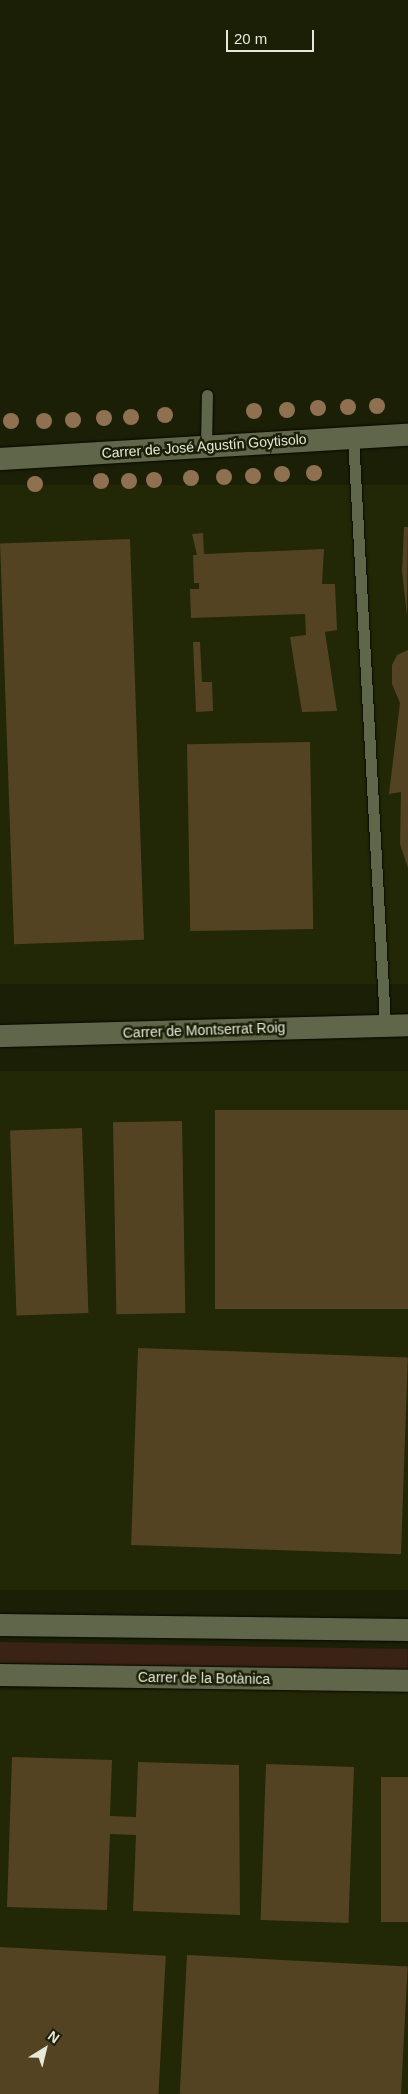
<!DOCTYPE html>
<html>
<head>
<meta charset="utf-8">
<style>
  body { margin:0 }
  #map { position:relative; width:408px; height:2094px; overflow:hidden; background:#1a1f06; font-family:Arial,sans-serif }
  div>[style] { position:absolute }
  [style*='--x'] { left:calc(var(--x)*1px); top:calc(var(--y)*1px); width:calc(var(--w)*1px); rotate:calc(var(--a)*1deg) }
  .built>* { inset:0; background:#222706; transform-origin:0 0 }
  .green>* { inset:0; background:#3a2314; transform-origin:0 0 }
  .building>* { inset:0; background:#534322; transform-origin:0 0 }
  .roads { filter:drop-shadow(0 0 1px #060800) drop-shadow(0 0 1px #060800) }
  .lane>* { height:11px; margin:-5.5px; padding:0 5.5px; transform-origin:5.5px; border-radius:5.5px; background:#60664a }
  .street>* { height:22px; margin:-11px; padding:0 11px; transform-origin:11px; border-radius:11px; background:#60664a }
  .trees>* { width:16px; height:16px; margin:-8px; border-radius:50%; background:#8f7152 }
  span { translate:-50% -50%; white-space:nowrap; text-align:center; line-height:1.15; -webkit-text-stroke:5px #1a1f06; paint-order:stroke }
  .street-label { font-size:14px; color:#e6e9da }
  .north { position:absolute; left:20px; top:2024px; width:50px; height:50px; -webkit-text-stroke:4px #1a1f06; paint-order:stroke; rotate:36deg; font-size:14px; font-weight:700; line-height:20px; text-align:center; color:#e6e9da }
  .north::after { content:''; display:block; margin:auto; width:18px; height:22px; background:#e6e9da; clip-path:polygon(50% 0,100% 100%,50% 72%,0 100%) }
  .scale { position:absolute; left:226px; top:30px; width:88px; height:22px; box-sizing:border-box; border:2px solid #e6e9da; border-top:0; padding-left:6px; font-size:15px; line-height:18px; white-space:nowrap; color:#e6e9da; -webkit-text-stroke:4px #1a1f06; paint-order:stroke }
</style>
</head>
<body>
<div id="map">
  <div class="built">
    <i style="left:408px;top:485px;width:499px;height:408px;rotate:90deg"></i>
    <i style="left:408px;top:1071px;width:519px;height:408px;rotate:90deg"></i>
    <i style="left:408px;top:1690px;width:404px;height:408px;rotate:90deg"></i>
  </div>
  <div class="green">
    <i style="left:0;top:1642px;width:408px;height:21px;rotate:1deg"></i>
  </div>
  <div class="building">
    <i style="clip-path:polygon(404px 527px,408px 527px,407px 616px,402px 571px)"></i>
    <i style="clip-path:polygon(203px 533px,204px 554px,324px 549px,322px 584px,335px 584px,337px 630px,325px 632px,337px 711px,302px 712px,290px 637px,306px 635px,305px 614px,191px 618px,190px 589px,199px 589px,199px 583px,194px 583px,193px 555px,197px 555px,192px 534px)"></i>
    <i style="left:130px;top:539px;width:401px;height:130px;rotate:88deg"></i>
    <i style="clip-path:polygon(193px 642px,200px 642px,202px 682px,212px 682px,213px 711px,196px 712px)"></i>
    <i style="clip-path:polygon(408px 650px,408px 868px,400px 844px,401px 792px,389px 794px,400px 703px,392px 684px,392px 665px,397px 655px)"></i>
    <i style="left:310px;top:742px;width:187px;height:123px;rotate:89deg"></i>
    <i style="left:408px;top:1110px;width:199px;height:193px;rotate:90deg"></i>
    <i style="left:182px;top:1121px;width:192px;height:69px;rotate:89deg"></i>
    <i style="left:82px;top:1128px;width:185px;height:72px;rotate:88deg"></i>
    <i style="left:138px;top:1348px;width:270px;height:197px;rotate:2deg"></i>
    <i style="clip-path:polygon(12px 1757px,112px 1760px,110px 1816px,136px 1817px,138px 1762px,239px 1765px,240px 1915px,133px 1911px,136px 1835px,110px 1834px,107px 1910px,7px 1907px)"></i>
    <i style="left:266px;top:1764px;width:88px;height:156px;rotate:2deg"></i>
    <i style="left:408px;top:1777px;width:145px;height:27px;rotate:90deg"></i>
    <i style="left:0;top:1947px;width:166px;height:147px;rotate:3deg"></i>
    <i style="left:187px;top:1955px;width:221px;height:139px;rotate:3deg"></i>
  </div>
  <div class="roads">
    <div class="lane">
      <i style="--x:353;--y:437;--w:589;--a:86.88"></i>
      <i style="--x:206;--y:445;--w:50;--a:-88.9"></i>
    </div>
    <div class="street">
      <i style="--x:0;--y:459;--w:409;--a:-3.4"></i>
      <i style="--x:0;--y:1036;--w:408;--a:-1.5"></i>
      <i style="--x:0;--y:1625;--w:408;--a:0.7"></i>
      <i style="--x:0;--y:1675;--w:408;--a:0.8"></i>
    </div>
  </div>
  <div class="trees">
    <i style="left:377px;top:406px"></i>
    <i style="left:348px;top:407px"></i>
    <i style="left:318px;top:408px"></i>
    <i style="left:287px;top:410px"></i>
    <i style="left:254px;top:411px"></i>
    <i style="left:165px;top:415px"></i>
    <i style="left:131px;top:417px"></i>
    <i style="left:104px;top:418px"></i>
    <i style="left:73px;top:420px"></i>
    <i style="left:11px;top:421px"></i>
    <i style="left:44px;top:421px"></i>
    <i style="left:314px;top:473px"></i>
    <i style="left:282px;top:474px"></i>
    <i style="left:253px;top:476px"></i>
    <i style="left:224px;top:477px"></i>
    <i style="left:191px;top:478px"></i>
    <i style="left:154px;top:480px"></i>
    <i style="left:101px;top:481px"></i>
    <i style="left:129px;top:481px"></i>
    <i style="left:35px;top:484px"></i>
  </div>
  <div class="street-label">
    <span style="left:204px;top:446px;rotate:-4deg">Carrer de José Agustín Goytisolo</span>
    <span style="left:204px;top:1030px;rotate:-2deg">Carrer de Montserrat Roig</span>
    <span style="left:204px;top:1678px;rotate:1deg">Carrer de la Botànica</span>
  </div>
  <div class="north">N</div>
  <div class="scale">20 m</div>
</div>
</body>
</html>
